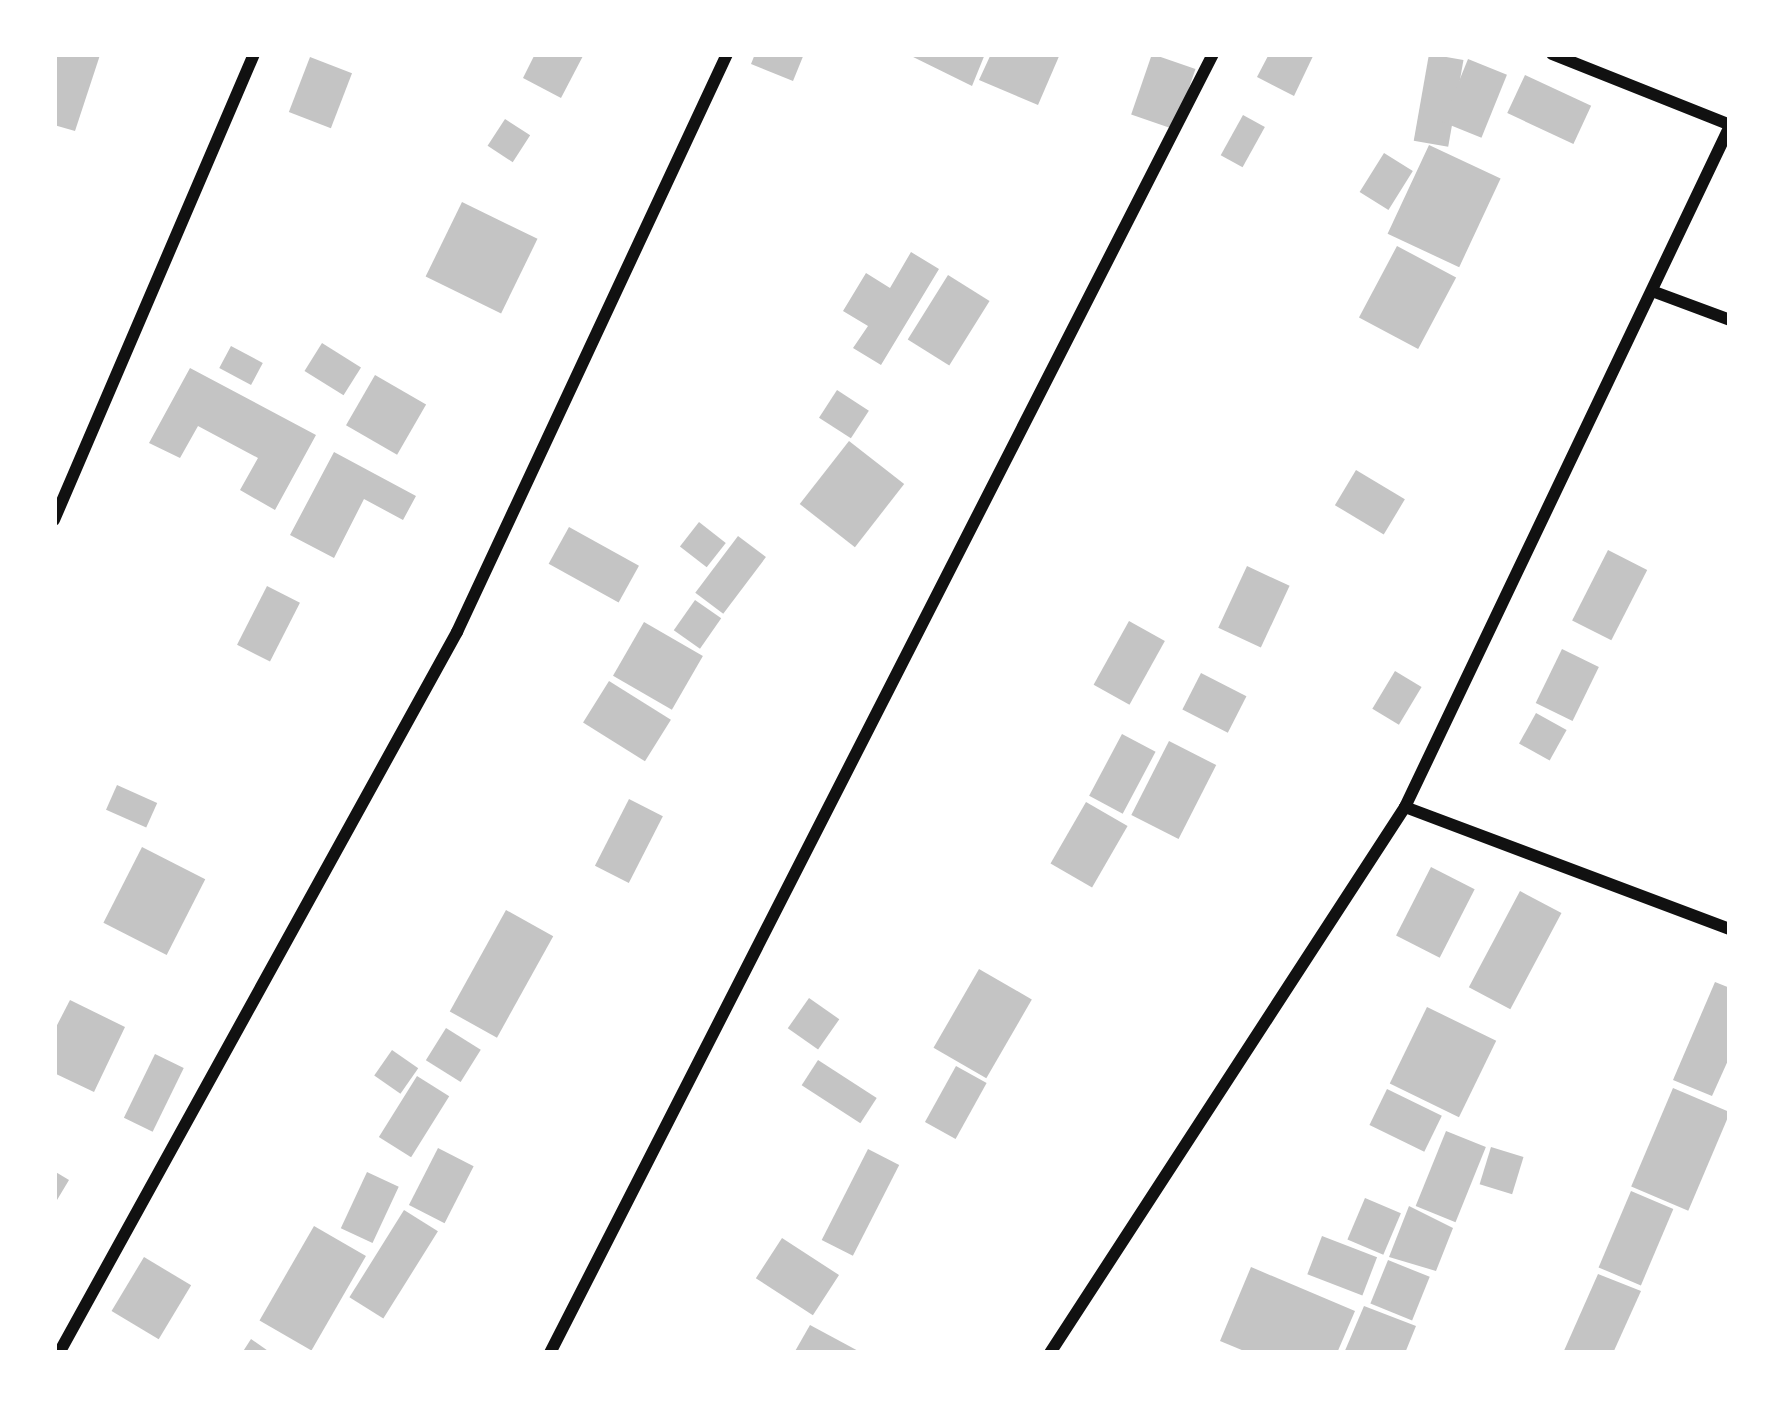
<!DOCTYPE html>
<html>
<head>
<meta charset="utf-8">
<style>
  body { margin:0 }
  #map { position:relative; width:1784px; height:1407px; overflow:hidden; background:#fff; font-family:"Sofia Sans Condensed",sans-serif }
  div>[style] { position:absolute }
  [style*='--x'] { left:calc(var(--x)*1px); top:calc(var(--y)*1px); width:calc(var(--w)*1px); rotate:calc(var(--a)*1deg) }
  .building>* { inset:0; background:#c4c4c4; transform-origin:0 0 }
  .minor>* { height:12px; margin:-6px; padding:0 6px; transform-origin:6px; border-radius:6px; background:#111 }
  span { translate:-50% -50%; white-space:nowrap; text-align:center; line-height:1.15; -webkit-text-stroke:9px #fff; paint-order:stroke }
  .frame { position:absolute; inset:0; border:57px solid #fff; pointer-events:none }
</style>
</head>
<body>
<div id="map">
  <div class="building">
    <i style="clip-path:polygon(55px 54px,100px 55px,75px 131px,54px 125px)"></i>
    <i style="clip-path:polygon(535px 54px,584px 54px,561px 98px,523px 78px)"></i>
    <i style="clip-path:polygon(755px 54px,804px 54px,793px 81px,751px 64px)"></i>
    <i style="clip-path:polygon(907px 54px,985px 54px,972px 86px)"></i>
    <i style="clip-path:polygon(991px 54px,1060px 54px,1038px 105px,979px 80px)"></i>
    <i style="left:1152px;top:54px;width:46px;height:64px;rotate:19deg"></i>
    <i style="clip-path:polygon(1269px 54px,1314px 54px,1294px 96px,1257px 77px)"></i>
    <i style="left:1429px;top:54px;width:35px;height:88px;rotate:10deg"></i>
    <i style="left:310px;top:57px;width:45px;height:59px;rotate:21deg"></i>
    <i style="left:1468px;top:59px;width:42px;height:68px;rotate:22deg"></i>
    <i style="left:1525px;top:75px;width:73px;height:42px;rotate:25deg"></i>
    <i style="left:1243px;top:115px;width:25px;height:46px;rotate:29deg"></i>
    <i style="left:505px;top:119px;width:30px;height:32px;rotate:33deg"></i>
    <i style="left:1429px;top:145px;width:79px;height:98px;rotate:25deg"></i>
    <i style="left:1384px;top:153px;width:34px;height:46px;rotate:32deg"></i>
    <i style="left:462px;top:202px;width:84px;height:83px;rotate:26deg"></i>
    <i style="left:1397px;top:246px;width:67px;height:81px;rotate:28deg"></i>
    <i style="clip-path:polygon(911px 252px,939px 269px,881px 365px,853px 348px,868px 326px,843px 311px,866px 273px,890px 288px)"></i>
    <i style="left:948px;top:275px;width:49px;height:76px;rotate:32deg"></i>
    <i style="left:322px;top:343px;width:46px;height:33px;rotate:32deg"></i>
    <i style="left:231px;top:346px;width:36px;height:25px;rotate:28deg"></i>
    <i style="clip-path:polygon(190px 368px,316px 435px,275px 510px,240px 490px,258px 458px,198px 426px,180px 458px,149px 443px)"></i>
    <i style="left:375px;top:375px;width:59px;height:58px;rotate:30deg"></i>
    <i style="left:837px;top:390px;width:38px;height:33px;rotate:33deg"></i>
    <i style="left:849px;top:441px;width:70px;height:80px;rotate:38deg"></i>
    <i style="clip-path:polygon(334px 452px,416px 496px,403px 520px,364px 499px,334px 558px,290px 535px)"></i>
    <i style="left:1356px;top:470px;width:57px;height:41px;rotate:31deg"></i>
    <i style="left:699px;top:522px;width:34px;height:31px;rotate:38deg"></i>
    <i style="left:569px;top:527px;width:80px;height:42px;rotate:29deg"></i>
    <i style="left:738px;top:536px;width:35px;height:71px;rotate:37deg"></i>
    <i style="left:1608px;top:550px;width:44px;height:79px;rotate:27deg"></i>
    <i style="left:1247px;top:566px;width:47px;height:68px;rotate:25deg"></i>
    <i style="left:267px;top:586px;width:37px;height:66px;rotate:27deg"></i>
    <i style="left:695px;top:600px;width:32px;height:37px;rotate:35deg"></i>
    <i style="left:1129px;top:621px;width:41px;height:73px;rotate:29deg"></i>
    <i style="left:644px;top:622px;width:68px;height:62px;rotate:30deg"></i>
    <i style="left:1562px;top:649px;width:41px;height:60px;rotate:26deg"></i>
    <i style="left:1395px;top:671px;width:31px;height:44px;rotate:31deg"></i>
    <i style="left:1201px;top:673px;width:51px;height:41px;rotate:27deg"></i>
    <i style="left:609px;top:681px;width:73px;height:49px;rotate:32deg"></i>
    <i style="left:1536px;top:713px;width:35px;height:35px;rotate:29deg"></i>
    <i style="left:1122px;top:734px;width:38px;height:70px;rotate:28deg"></i>
    <i style="left:1169px;top:741px;width:53px;height:83px;rotate:27deg"></i>
    <i style="left:117px;top:785px;width:44px;height:27px;rotate:24deg"></i>
    <i style="left:629px;top:799px;width:38px;height:75px;rotate:27deg"></i>
    <i style="left:1086px;top:802px;width:48px;height:71px;rotate:30deg"></i>
    <i style="left:142px;top:847px;width:71px;height:85px;rotate:27deg"></i>
    <i style="left:1431px;top:867px;width:49px;height:77px;rotate:27deg"></i>
    <i style="left:1520px;top:891px;width:47px;height:109px;rotate:28deg"></i>
    <i style="left:506px;top:910px;width:54px;height:116px;rotate:29deg"></i>
    <i style="left:979px;top:969px;width:61px;height:91px;rotate:30deg"></i>
    <i style="clip-path:polygon(1715px 982px,1730px 988px,1730px 1056px,1712px 1096px,1673px 1080px)"></i>
    <i style="left:809px;top:998px;width:37px;height:37px;rotate:35deg"></i>
    <i style="clip-path:polygon(70px 1000px,125px 1027px,94px 1092px,54px 1073px,54px 1031px)"></i>
    <i style="left:1427px;top:1007px;width:77px;height:85px;rotate:26deg"></i>
    <i style="left:446px;top:1028px;width:41px;height:38px;rotate:32deg"></i>
    <i style="left:392px;top:1050px;width:32px;height:31px;rotate:35deg"></i>
    <i style="left:155px;top:1054px;width:32px;height:71px;rotate:26deg"></i>
    <i style="left:818px;top:1060px;width:70px;height:30px;rotate:33deg"></i>
    <i style="left:956px;top:1066px;width:35px;height:64px;rotate:29deg"></i>
    <i style="left:417px;top:1076px;width:38px;height:72px;rotate:32deg"></i>
    <i style="left:1673px;top:1088px;width:62px;height:107px;rotate:23deg"></i>
    <i style="left:1387px;top:1089px;width:61px;height:40px;rotate:26deg"></i>
    <i style="left:1446px;top:1131px;width:43px;height:81px;rotate:22deg"></i>
    <i style="left:1491px;top:1147px;width:34px;height:39px;rotate:17deg"></i>
    <i style="left:438px;top:1148px;width:40px;height:64px;rotate:27deg"></i>
    <i style="left:868px;top:1149px;width:35px;height:102px;rotate:27deg"></i>
    <i style="clip-path:polygon(54px 1171px,69px 1180px,54px 1205px)"></i>
    <i style="left:367px;top:1172px;width:35px;height:62px;rotate:25deg"></i>
    <i style="left:1631px;top:1191px;width:46px;height:83px;rotate:23deg"></i>
    <i style="left:1365px;top:1198px;width:39px;height:45px;rotate:23deg"></i>
    <i style="clip-path:polygon(1409px 1206px,1453px 1228px,1436px 1271px,1389px 1257px)"></i>
    <i style="left:404px;top:1210px;width:40px;height:103px;rotate:32deg"></i>
    <i style="left:314px;top:1226px;width:60px;height:109px;rotate:30deg"></i>
    <i style="left:1322px;top:1236px;width:59px;height:41px;rotate:21deg"></i>
    <i style="left:782px;top:1238px;width:68px;height:48px;rotate:33deg"></i>
    <i style="left:144px;top:1257px;width:55px;height:63px;rotate:31deg"></i>
    <i style="left:1388px;top:1260px;width:45px;height:47px;rotate:22deg"></i>
    <i style="clip-path:polygon(1251px 1267px,1355px 1311px,1337px 1353px,1249px 1353px,1220px 1341px)"></i>
    <i style="clip-path:polygon(1598px 1274px,1641px 1291px,1613px 1353px,1563px 1353px)"></i>
    <i style="clip-path:polygon(1364px 1306px,1416px 1326px,1405px 1353px,1344px 1353px)"></i>
    <i style="clip-path:polygon(810px 1325px,862px 1353px,794px 1353px)"></i>
    <i style="clip-path:polygon(251px 1339px,271px 1353px,242px 1353px)"></i>
  </div>
  <div class="minor">
    <i style="--x:1552;--y:54;--w:192;--a:21.7"></i>
    <i style="--x:1652;--y:291;--w:83;--a:20.4"></i>
    <i style="--x:54;--y:520;--w:507;--a:-66.77"></i>
    <i style="--x:1405;--y:807;--w:755;--a:-64.49"></i>
    <i style="--x:59;--y:1353;--w:824;--a:-61.1"></i>
    <i style="--x:457;--y:632;--w:638;--a:-64.96"></i>
    <i style="--x:550;--y:1353;--w:1458;--a:-62.96"></i>
    <i style="--x:1050;--y:1353;--w:651;--a:-56.97"></i>
    <i style="--x:1405;--y:807;--w:347;--a:20.6"></i>
  </div>
  <div class="frame"></div>
</div>
</body>
</html>
